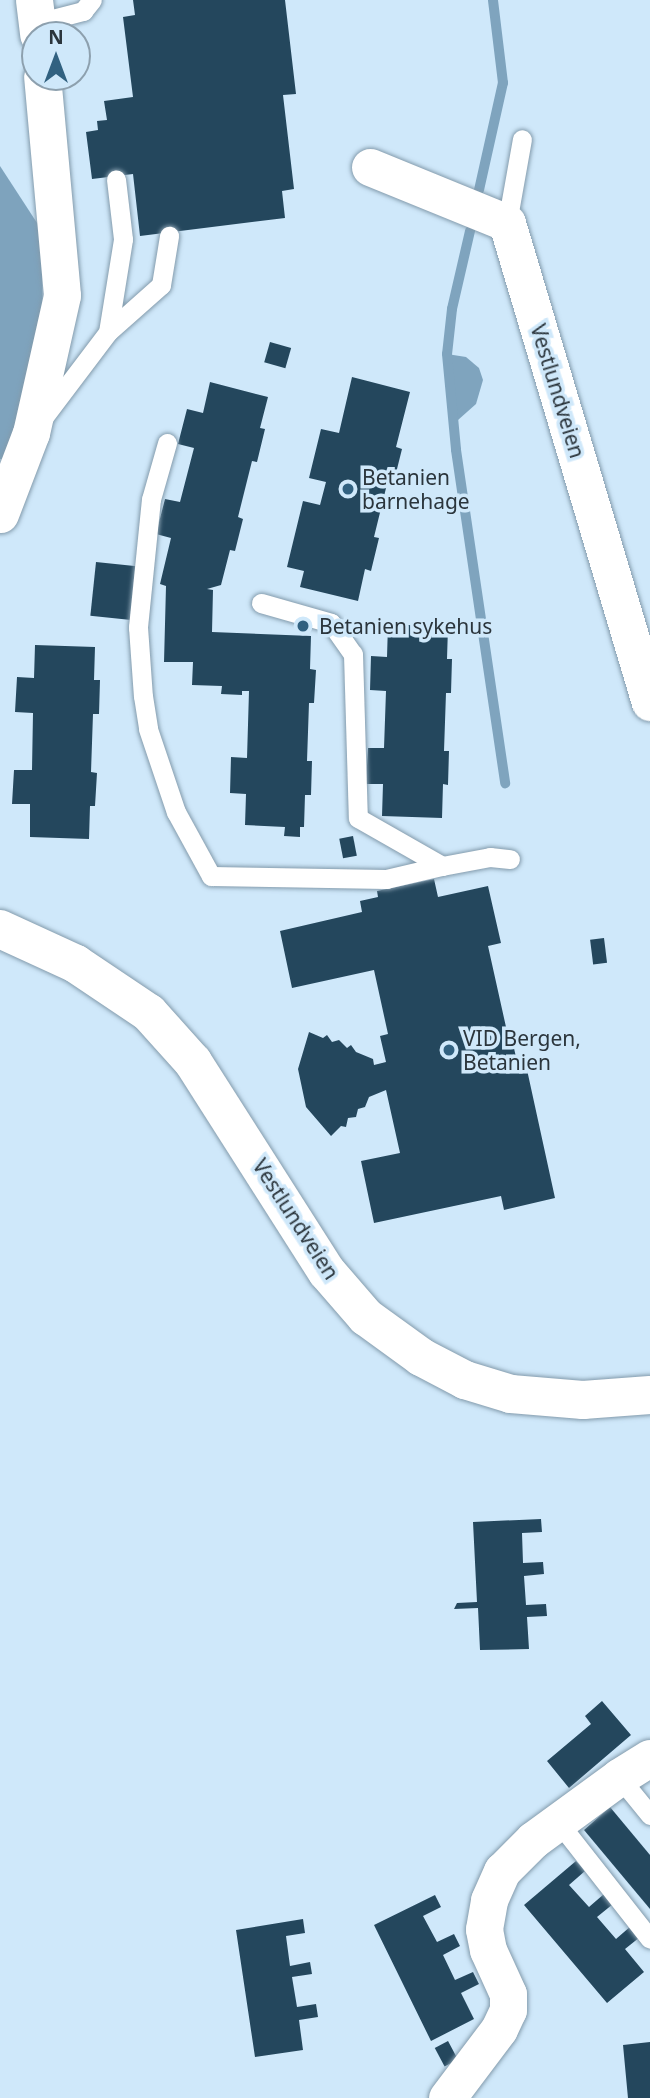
<!DOCTYPE html>
<html>
<head>
<meta charset="utf-8">
<style>
  body { margin:0 }
  #map { position:relative; width:650px; height:2098px; overflow:hidden; background:#cfe8fa; font-family:"Noto Sans",sans-serif }
  div>[style] { position:absolute }
  [style*='--x'] { left:calc(var(--x)*1px); top:calc(var(--y)*1px); width:calc(var(--w)*1px); rotate:calc(var(--a)*1deg) }
  .forest>* { inset:0; background:#7ea3bd }
  .water>* { inset:0; background:#7fa4be }
  .stream>* { height:10px; margin:-5px; padding:0 5px; transform-origin:5px; border-radius:5px; background:#7fa4be }
  .building>* { inset:0; background:#24475d; transform-origin:0 0 }
  .roads { filter:drop-shadow(0 0 2px #839bac) drop-shadow(0 0 2px #839bac) }
  .service>* { height:19px; margin:-9.5px; padding:0 9.5px; transform-origin:9.5px; border-radius:9.5px; background:#fff }
  .minor>* { height:37px; margin:-18.5px; padding:0 18.5px; transform-origin:18.5px; border-radius:18.5px; background:#fff }
  .secondary>* { height:38px; margin:-19px; padding:0 19px; transform-origin:19px; border-radius:19px; background:#fff }
  .dots>* { width:19px; height:19px; translate:-50% -50%; box-sizing:border-box; border:4px solid #cfe8fa; border-radius:50% }
  span { translate:-50% -50%; white-space:nowrap; text-align:center; line-height:1.15; -webkit-text-stroke:7px #cfe8fa; paint-order:stroke }
  .street-label { font-size:21px; color:#2b353c }
  .poi-label { font-size:21px; color:#2b353c }
  .left { translate:0 -50%; text-align:left }
  .north { position:absolute; left:21px; top:21px; width:70px; height:70px; box-sizing:border-box; background:#cfe8fa; border:2px solid #8da0ae; border-radius:50%; rotate:0deg; font-size:19px; font-weight:700; line-height:28px; text-align:center; color:#2b353c }
  .north::after { content:''; display:block; margin:auto; width:24px; height:32px; background:#316180; clip-path:polygon(50% 0,100% 100%,50% 72%,0 100%) }
</style>
</head>
<body>
<div id="map">
  <div class="forest">
    <i style="clip-path:polygon(0 166px,41px 229px,44px 365px,32px 457px,0 459px)"></i>
  </div>
  <div class="water">
    <i style="clip-path:polygon(447px 354px,466px 357px,479px 368px,483px 380px,476px 404px,458px 420px,453px 421px)"></i>
  </div>
  <div class="stream">
    <i style="--x:479;--y:190;--w:110;--a:-77.4"></i>
    <i style="--x:503;--y:83;--w:84;--a:-96.9"></i>
    <i style="--x:470;--y:231;--w:80;--a:103"></i>
    <i style="--x:452;--y:309;--w:45;--a:96.3"></i>
    <i style="--x:447;--y:354;--w:96;--a:84.6"></i>
    <i style="--x:456;--y:450;--w:337;--a:81.6"></i>
  </div>
  <div class="building">
    <i style="clip-path:polygon(133px 0,285px 0,296px 94px,283px 95px,294px 189px,282px 191px,285px 218px,140px 236px,133px 174px,92px 179px,86px 132px,98px 130px,97px 121px,107px 120px,104px 101px,133px 97px,123px 17px,135px 15px)"></i>
    <i style="left:270px;top:342px;width:22px;height:21px;rotate:16deg"></i>
    <i style="clip-path:polygon(352px 377px,410px 392px,396px 447px,402px 449px,394px 481px,388px 480px,374px 537px,379px 538px,371px 571px,365px 569px,358px 601px,300px 587px,304px 571px,287px 567px,303px 501px,320px 505px,326px 482px,309px 478px,321px 429px,339px 433px)"></i>
    <i style="clip-path:polygon(210px 382px,268px 397px,260px 428px,265px 429px,257px 462px,252px 461px,238px 517px,243px 519px,235px 551px,230px 550px,221px 585px,207px 589px,213px 590px,212px 632px,311px 636px,310px 669px,316px 670px,314px 703px,309px 703px,307px 761px,312px 761px,311px 795px,305px 795px,304px 827px,300px 827px,300px 837px,284px 836px,285px 827px,245px 825px,246px 794px,230px 793px,231px 757px,247px 758px,249px 691px,242px 691px,242px 695px,221px 694px,222px 686px,192px 685px,193px 662px,164px 662px,166px 586px,160px 584px,171px 538px,156px 534px,165px 499px,180px 502px,194px 448px,178px 444px,187px 409px,203px 413px)"></i>
    <i style="left:96px;top:562px;width:41px;height:54px;rotate:6deg"></i>
    <i style="clip-path:polygon(388px 624px,448px 627px,447px 659px,452px 659px,451px 693px,446px 693px,444px 751px,449px 751px,448px 785px,443px 784px,442px 818px,382px 816px,383px 784px,366px 784px,368px 748px,384px 748px,386px 691px,370px 690px,371px 656px,387px 657px)"></i>
    <i style="clip-path:polygon(35px 645px,95px 647px,94px 680px,100px 680px,99px 714px,93px 714px,91px 772px,97px 773px,95px 806px,90px 806px,89px 839px,30px 837px,30px 804px,12px 804px,14px 770px,32px 770px,33px 713px,15px 712px,17px 677px,34px 678px)"></i>
    <i style="left:353px;top:836px;width:20px;height:14px;rotate:79deg"></i>
    <i style="clip-path:polygon(434px 879px,438px 897px,488px 886px,501px 943px,488px 946px,510px 1045px,513px 1044px,516px 1057px,524px 1056px,555px 1198px,504px 1210px,501px 1196px,374px 1223px,361px 1161px,400px 1153px,386px 1090px,369px 1097px,365px 1107px,358px 1109px,356px 1117px,348px 1118px,346px 1127px,341px 1126px,331px 1136px,306px 1107px,298px 1069px,309px 1032px,323px 1038px,327px 1035px,332px 1042px,339px 1040px,347px 1048px,351px 1045px,356px 1052px,373px 1059px,374px 1065px,386px 1062px,380px 1036px,388px 1034px,374px 970px,292px 988px,280px 931px,362px 912px,360px 901px,378px 897px,377px 891px)"></i>
    <i style="left:604px;top:938px;width:25px;height:14px;rotate:83deg"></i>
    <i style="clip-path:polygon(541px 1519px,542px 1532px,522px 1533px,523px 1563px,543px 1562px,544px 1574px,524px 1576px,526px 1605px,546px 1604px,547px 1616px,527px 1617px,529px 1649px,480px 1650px,478px 1608px,454px 1609px,457px 1603px,477px 1602px,473px 1522px)"></i>
    <i style="clip-path:polygon(602px 1701px,631px 1735px,569px 1788px,547px 1761px,591px 1724px,585px 1716px)"></i>
    <i style="clip-path:polygon(610px 1807px,650px 1855px,650px 1909px,584px 1830px)"></i>
    <i style="clip-path:polygon(576px 1861px,585px 1871px,569px 1885px,589px 1907px,604px 1894px,613px 1904px,597px 1917px,616px 1939px,631px 1926px,640px 1937px,625px 1949px,644px 1972px,607px 2003px,524px 1905px)"></i>
    <i style="clip-path:polygon(435px 1895px,441px 1907px,423px 1916px,437px 1942px,454px 1934px,460px 1946px,443px 1955px,455px 1980px,473px 1972px,479px 1984px,461px 1993px,474px 2019px,431px 2041px,374px 1925px)"></i>
    <i style="clip-path:polygon(303px 1919px,305px 1933px,286px 1936px,290px 1966px,310px 1962px,312px 1974px,292px 1977px,297px 2007px,316px 2004px,318px 2017px,299px 2020px,303px 2050px,255px 2057px,236px 1930px)"></i>
    <i style="left:448px;top:2041px;width:21px;height:15px;rotate:62deg"></i>
    <i style="clip-path:polygon(650px 2042px,650px 2098px,628px 2098px,623px 2045px)"></i>
  </div>
  <div class="roads">
    <div class="service">
      <i style="--x:37;--y:23;--w:48;--a:-14.6"></i>
      <i style="--x:83;--y:11;--w:14;--a:-51"></i>
      <i style="--x:507;--y:223;--w:85;--a:-79.9"></i>
      <i style="--x:108;--y:332;--w:94;--a:-80.8"></i>
      <i style="--x:123;--y:239;--w:60;--a:-96.7"></i>
      <i style="--x:43;--y:418;--w:108;--a:-52.9"></i>
      <i style="--x:108;--y:332;--w:71;--a:-41.6"></i>
      <i style="--x:161;--y:285;--w:50;--a:-80.7"></i>
      <i style="--x:167;--y:443;--w:58;--a:105.9"></i>
      <i style="--x:151;--y:499;--w:129;--a:95.8"></i>
      <i style="--x:138;--y:627;--w:69;--a:85.9"></i>
      <i style="--x:143;--y:696;--w:33;--a:81"></i>
      <i style="--x:148;--y:729;--w:88;--a:71.4"></i>
      <i style="--x:176;--y:812;--w:73;--a:61.3"></i>
      <i style="--x:211;--y:876;--w:175;--a:1"></i>
      <i style="--x:386;--y:879;--w:57;--a:-13.1"></i>
      <i style="--x:261;--y:603;--w:73;--a:15.9"></i>
      <i style="--x:331;--y:623;--w:38;--a:55"></i>
      <i style="--x:353;--y:654;--w:164;--a:88.3"></i>
      <i style="--x:358;--y:818;--w:97;--a:29.7"></i>
      <i style="--x:442;--y:866;--w:49;--a:-10.6"></i>
      <i style="--x:490;--y:857;--w:20;--a:6"></i>
      <i style="--x:619;--y:1777;--w:49;--a:50.8"></i>
      <i style="--x:559;--y:1823;--w:147;--a:51.9"></i>
    </div>
    <div class="minor">
      <i style="--x:34;--y:0;--w:35;--a:83"></i>
      <i style="--x:370;--y:167;--w:148;--a:22.2"></i>
      <i style="--x:507;--y:223;--w:500;--a:73.4"></i>
      <i style="--x:0;--y:514;--w:87;--a:-69.1"></i>
      <i style="--x:31;--y:433;--w:141;--a:-77.3"></i>
      <i style="--x:62;--y:295;--w:219;--a:-95.2"></i>
      <i style="--x:447;--y:2098;--w:86;--a:-53"></i>
      <i style="--x:499;--y:2029;--w:21;--a:-65"></i>
      <i style="--x:508;--y:2010;--w:16;--a:-90"></i>
      <i style="--x:508;--y:1994;--w:48;--a:-114.4"></i>
      <i style="--x:488;--y:1950;--w:21;--a:-101"></i>
      <i style="--x:484;--y:1929;--w:29;--a:-80"></i>
      <i style="--x:489;--y:1900;--w:32;--a:-66"></i>
      <i style="--x:502;--y:1871;--w:44;--a:-45"></i>
      <i style="--x:533;--y:1840;--w:107;--a:-36.2"></i>
      <i style="--x:619;--y:1777;--w:36;--a:-32"></i>
    </div>
    <div class="secondary">
      <i style="--x:0;--y:929;--w:84;--a:24.7"></i>
      <i style="--x:76;--y:964;--w:88;--a:33.9"></i>
      <i style="--x:149;--y:1013;--w:66;--a:48.1"></i>
      <i style="--x:193;--y:1062;--w:249;--a:57.5"></i>
      <i style="--x:327;--y:1272;--w:60;--a:49.1"></i>
      <i style="--x:366;--y:1317;--w:68;--a:36"></i>
      <i style="--x:421;--y:1357;--w:50;--a:27.6"></i>
      <i style="--x:465;--y:1380;--w:48;--a:16.9"></i>
      <i style="--x:511;--y:1394;--w:72;--a:4.8"></i>
      <i style="--x:583;--y:1400;--w:67;--a:-4.3"></i>
    </div>
  </div>
  <div class="dots">
    <i style="left:348px;top:489px;background:#316180"></i>
    <i style="left:303px;top:626px;background:#316180"></i>
    <i style="left:449px;top:1050px;background:#316180"></i>
  </div>
  <div class="street-label">
    <span style="left:558px;top:391px;rotate:73deg">Vestlundveien</span>
    <span style="left:296px;top:1219px;rotate:57deg">Vestlundveien</span>
  </div>
  <div class="poi-label">
    <span class="left" style="left:362px;top:489px">Betanien<br>barnehage</span>
    <span class="left" style="left:319px;top:626px">Betanien sykehus</span>
    <span class="left" style="left:463px;top:1050px">VID Bergen,<br>Betanien</span>
  </div>
  <div class="north">N</div>
</div>
</body>
</html>
